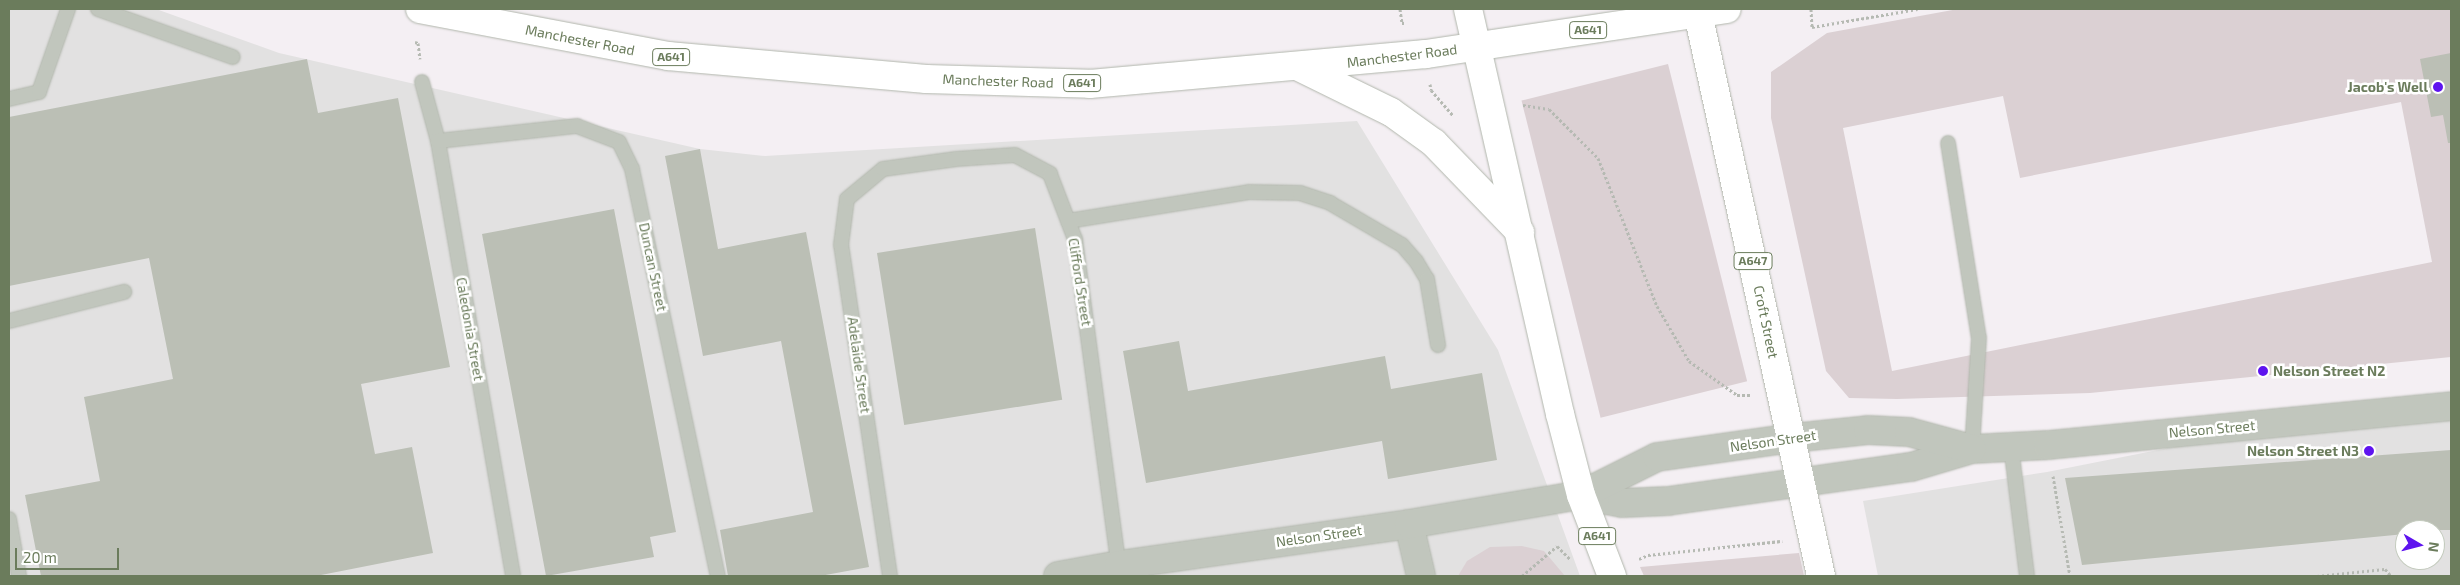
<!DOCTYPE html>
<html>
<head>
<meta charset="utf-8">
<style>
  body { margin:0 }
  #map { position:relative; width:2460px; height:585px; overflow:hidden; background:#f4eff3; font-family:"Exo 2",sans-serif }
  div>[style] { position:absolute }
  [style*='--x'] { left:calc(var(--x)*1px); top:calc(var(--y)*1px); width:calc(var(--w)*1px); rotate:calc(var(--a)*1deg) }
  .built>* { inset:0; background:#e2e1e1 }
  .green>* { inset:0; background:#dbd0d3; transform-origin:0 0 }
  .building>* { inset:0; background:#bbbfb5; transform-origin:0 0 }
  .path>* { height:3px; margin-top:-1.5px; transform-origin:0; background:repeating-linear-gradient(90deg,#b6bab3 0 2.5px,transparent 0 5px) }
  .roads { filter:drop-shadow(0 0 1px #b1b6ac) drop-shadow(0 0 1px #b1b6ac) }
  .lane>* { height:14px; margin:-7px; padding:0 7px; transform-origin:7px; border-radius:7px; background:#c1c6bd }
  .street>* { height:28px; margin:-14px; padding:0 14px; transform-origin:14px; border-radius:14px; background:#c1c6bd }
  .primary>* { height:28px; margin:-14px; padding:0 14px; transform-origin:14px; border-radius:14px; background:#fff }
  .dots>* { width:14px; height:14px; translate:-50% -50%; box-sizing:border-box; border:2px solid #fff; border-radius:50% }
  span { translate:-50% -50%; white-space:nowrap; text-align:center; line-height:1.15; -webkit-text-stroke:5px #fff; paint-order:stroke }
  .shield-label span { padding:1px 4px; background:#fff; border:1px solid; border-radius:4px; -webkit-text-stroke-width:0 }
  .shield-label { font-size:12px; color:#6b7c5c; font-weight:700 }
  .street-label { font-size:14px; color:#6b7c5c }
  .poi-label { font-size:14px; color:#6b7c5c; font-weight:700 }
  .right { translate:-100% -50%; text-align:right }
  .left { translate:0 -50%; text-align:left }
  .frame { position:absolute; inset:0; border:10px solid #6b7c5c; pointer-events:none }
  .north { position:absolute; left:2395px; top:520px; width:50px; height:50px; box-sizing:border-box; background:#fff; border:1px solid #c4cbbe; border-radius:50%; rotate:98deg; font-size:14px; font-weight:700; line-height:20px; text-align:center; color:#6b7c5c }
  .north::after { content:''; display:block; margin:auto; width:18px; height:22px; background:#5e14ef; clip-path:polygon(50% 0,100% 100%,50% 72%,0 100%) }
  .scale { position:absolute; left:15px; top:548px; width:104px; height:22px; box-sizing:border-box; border:2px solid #6b7c5c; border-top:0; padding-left:6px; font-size:15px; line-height:18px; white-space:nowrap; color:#6b7c5c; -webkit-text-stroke:4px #fff; paint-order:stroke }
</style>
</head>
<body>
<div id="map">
  <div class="built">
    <i style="clip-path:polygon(9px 9px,156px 9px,279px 53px,700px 149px,765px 156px,1357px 121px,1498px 350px,1580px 576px,9px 576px)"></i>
    <i style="clip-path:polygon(evenodd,2451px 392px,2451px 576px,1878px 576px,1863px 501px,2047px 472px,2451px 392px,2405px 530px,2435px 530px,2435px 560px,2405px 560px,2405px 530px)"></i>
  </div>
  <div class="green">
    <i style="clip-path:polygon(evenodd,1958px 9px,2451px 9px,2451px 357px,2090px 393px,1897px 399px,1849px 398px,1826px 371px,1771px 118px,1771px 72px,1827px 33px,1958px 9px,2003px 96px,2020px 178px,2401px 102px,2432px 262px,1892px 371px,1843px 128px,2003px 96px)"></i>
    <i style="left:1668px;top:64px;width:327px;height:151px;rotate:76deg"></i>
    <i style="clip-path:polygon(1522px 546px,1544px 551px,1565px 576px,1458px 576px,1467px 561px,1490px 547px)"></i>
    <i style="clip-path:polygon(1799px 553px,1804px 576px,1644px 576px,1640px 567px)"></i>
  </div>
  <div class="building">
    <i style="clip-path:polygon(2451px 53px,2451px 143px,2448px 143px,2443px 115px,2431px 117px,2420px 59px)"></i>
    <i style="clip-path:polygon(307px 59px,318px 113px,398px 98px,450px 367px,361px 384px,375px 454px,412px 447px,433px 553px,316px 576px,41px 576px,25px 495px,100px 481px,84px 397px,173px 379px,149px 258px,9px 286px,9px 117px)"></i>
    <i style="clip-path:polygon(700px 149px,718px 249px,806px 232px,869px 567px,820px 576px,728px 576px,720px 530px,813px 512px,781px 341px,703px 356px,665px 156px)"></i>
    <i style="clip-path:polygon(614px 209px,676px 532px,650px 537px,654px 557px,546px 576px,482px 234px)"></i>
    <i style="left:1035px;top:228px;width:174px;height:160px;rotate:81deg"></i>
    <i style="clip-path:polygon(1179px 341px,1188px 391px,1385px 356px,1391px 389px,1482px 373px,1497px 460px,1388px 479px,1382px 441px,1146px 483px,1123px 351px)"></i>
    <i style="clip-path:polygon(2451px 450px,2451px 530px,2405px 530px,2405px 534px,2082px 565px,2065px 478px)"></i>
  </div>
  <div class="path">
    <i style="--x:1400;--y:9;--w:14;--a:82"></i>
    <i style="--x:1402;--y:23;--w:2;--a:0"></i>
    <i style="--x:1811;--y:9;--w:18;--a:87"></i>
    <i style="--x:1812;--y:27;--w:107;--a:-9.7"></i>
    <i style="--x:415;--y:42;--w:3;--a:18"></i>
    <i style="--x:418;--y:43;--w:16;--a:83"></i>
    <i style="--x:1430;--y:84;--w:6;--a:81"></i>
    <i style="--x:1431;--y:90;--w:33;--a:49"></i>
    <i style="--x:1523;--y:105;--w:26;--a:9"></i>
    <i style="--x:1549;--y:109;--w:69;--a:45"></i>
    <i style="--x:1598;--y:158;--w:159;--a:68.3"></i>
    <i style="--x:1657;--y:306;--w:64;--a:59.8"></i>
    <i style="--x:1689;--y:361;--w:59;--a:35.3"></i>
    <i style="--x:1737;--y:395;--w:13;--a:0"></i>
    <i style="--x:2053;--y:476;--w:101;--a:80.4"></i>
    <i style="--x:1639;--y:559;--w:10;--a:-24"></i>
    <i style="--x:1648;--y:555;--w:135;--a:-6"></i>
    <i style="--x:1522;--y:576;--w:46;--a:-40.6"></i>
    <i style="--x:1557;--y:546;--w:18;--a:45"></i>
    <i style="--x:2317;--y:576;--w:68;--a:-5.9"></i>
    <i style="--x:2385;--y:569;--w:9;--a:49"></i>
  </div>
  <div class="roads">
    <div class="lane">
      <i style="--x:98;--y:9;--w:143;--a:19.6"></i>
      <i style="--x:422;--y:82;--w:61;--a:74.8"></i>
      <i style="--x:438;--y:141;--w:441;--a:80.2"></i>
      <i style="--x:9;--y:99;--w:31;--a:-13"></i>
      <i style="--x:39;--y:92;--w:88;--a:-70.7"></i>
      <i style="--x:438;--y:141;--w:140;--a:-6.2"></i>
      <i style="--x:577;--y:126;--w:45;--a:20.9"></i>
      <i style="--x:619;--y:142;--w:30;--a:64"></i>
      <i style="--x:632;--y:169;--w:416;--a:78.1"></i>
      <i style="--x:1948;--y:143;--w:197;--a:81"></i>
      <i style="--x:1979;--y:338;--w:111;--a:93.6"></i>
      <i style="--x:1068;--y:221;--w:183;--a:-9.1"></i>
      <i style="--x:1249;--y:192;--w:51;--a:1.1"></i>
      <i style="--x:1300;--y:193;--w:32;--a:18"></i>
      <i style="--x:1330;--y:203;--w:83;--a:30.3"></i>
      <i style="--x:1402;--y:245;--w:21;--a:49"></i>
      <i style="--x:1416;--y:261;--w:21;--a:59"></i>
      <i style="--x:1427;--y:279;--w:67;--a:80.5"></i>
      <i style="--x:9;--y:321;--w:119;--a:-14.2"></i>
      <i style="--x:2011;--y:446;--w:131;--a:83"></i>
      <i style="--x:9;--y:519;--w:58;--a:80"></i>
      <i style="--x:890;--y:576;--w:335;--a:-98.4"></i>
      <i style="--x:841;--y:245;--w:46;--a:-82.6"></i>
      <i style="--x:847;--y:199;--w:47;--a:-39.8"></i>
      <i style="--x:883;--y:169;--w:74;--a:-7.8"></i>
      <i style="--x:956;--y:159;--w:59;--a:-3.9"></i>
      <i style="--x:1015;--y:155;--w:40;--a:28"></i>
      <i style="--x:1050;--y:174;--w:70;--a:69"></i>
      <i style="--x:1075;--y:239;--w:332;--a:82.4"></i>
    </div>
    <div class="street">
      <i style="--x:1581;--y:495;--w:42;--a:11"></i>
      <i style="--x:1622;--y:503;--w:46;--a:-2.5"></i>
      <i style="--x:1668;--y:501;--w:245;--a:-8"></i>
      <i style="--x:1911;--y:467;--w:64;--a:-16.4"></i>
      <i style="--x:1972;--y:449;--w:76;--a:-3"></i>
      <i style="--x:2048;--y:445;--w:405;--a:-5.5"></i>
      <i style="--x:1409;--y:524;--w:53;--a:77"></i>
      <i style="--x:1058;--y:576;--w:62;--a:-10.2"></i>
      <i style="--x:1119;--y:565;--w:293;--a:-8"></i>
      <i style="--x:1409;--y:524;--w:174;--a:-9.6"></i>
      <i style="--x:1581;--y:495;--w:85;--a:-26.6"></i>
      <i style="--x:1657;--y:457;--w:136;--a:-8"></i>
      <i style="--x:1792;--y:438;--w:76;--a:-6"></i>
      <i style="--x:1868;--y:430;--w:41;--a:2.8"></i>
      <i style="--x:1909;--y:432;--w:65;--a:15.1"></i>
    </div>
    <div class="primary">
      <i style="--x:420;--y:9;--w:252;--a:10.7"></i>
      <i style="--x:668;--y:56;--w:259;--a:5.1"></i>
      <i style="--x:926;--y:79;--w:164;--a:1.7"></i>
      <i style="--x:1090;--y:84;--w:337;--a:-5.1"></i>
      <i style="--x:1426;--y:54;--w:304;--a:-8.5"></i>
      <i style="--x:1468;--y:9;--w:415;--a:77.2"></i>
      <i style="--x:1560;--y:414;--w:84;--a:75.5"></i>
      <i style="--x:1581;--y:495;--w:87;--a:69.1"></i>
      <i style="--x:1697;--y:9;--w:580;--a:77.66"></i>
      <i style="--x:1299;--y:67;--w:102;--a:26.1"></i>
      <i style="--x:1391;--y:112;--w:53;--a:35.8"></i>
      <i style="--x:1434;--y:143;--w:124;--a:46"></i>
    </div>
  </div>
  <div class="dots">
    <i style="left:2438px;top:87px;background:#5e14ef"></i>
    <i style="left:2263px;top:371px;background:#5e14ef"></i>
    <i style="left:2369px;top:451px;background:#5e14ef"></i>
  </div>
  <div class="shield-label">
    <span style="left:1588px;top:30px">A641</span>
    <span style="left:671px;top:57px">A641</span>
    <span style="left:1082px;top:83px">A641</span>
    <span style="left:1753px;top:261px">A647</span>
    <span style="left:1597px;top:536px">A641</span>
  </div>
  <div class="street-label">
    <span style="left:580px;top:40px;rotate:11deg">Manchester Road</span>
    <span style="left:1402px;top:56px;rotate:-7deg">Manchester Road</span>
    <span style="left:998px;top:81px;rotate:2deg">Manchester Road</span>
    <span style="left:653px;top:267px;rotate:78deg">Duncan Street</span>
    <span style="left:1080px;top:282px;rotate:81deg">Clifford Street</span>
    <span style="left:1766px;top:322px;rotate:78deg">Croft Street</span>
    <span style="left:470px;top:329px;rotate:80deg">Caledonia Street</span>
    <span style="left:859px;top:365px;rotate:82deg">Adelaide Street</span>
    <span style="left:2212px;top:429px;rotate:-5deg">Nelson Street</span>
    <span style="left:1773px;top:441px;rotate:-8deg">Nelson Street</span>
    <span style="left:1319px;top:536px;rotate:-8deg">Nelson Street</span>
  </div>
  <div class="poi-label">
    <span class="right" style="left:2428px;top:87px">Jacob's Well</span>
    <span class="left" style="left:2273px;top:371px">Nelson Street N2</span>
    <span class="right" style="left:2359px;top:451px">Nelson Street N3</span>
  </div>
  <div class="frame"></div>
  <div class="north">N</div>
  <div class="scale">20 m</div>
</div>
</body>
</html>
